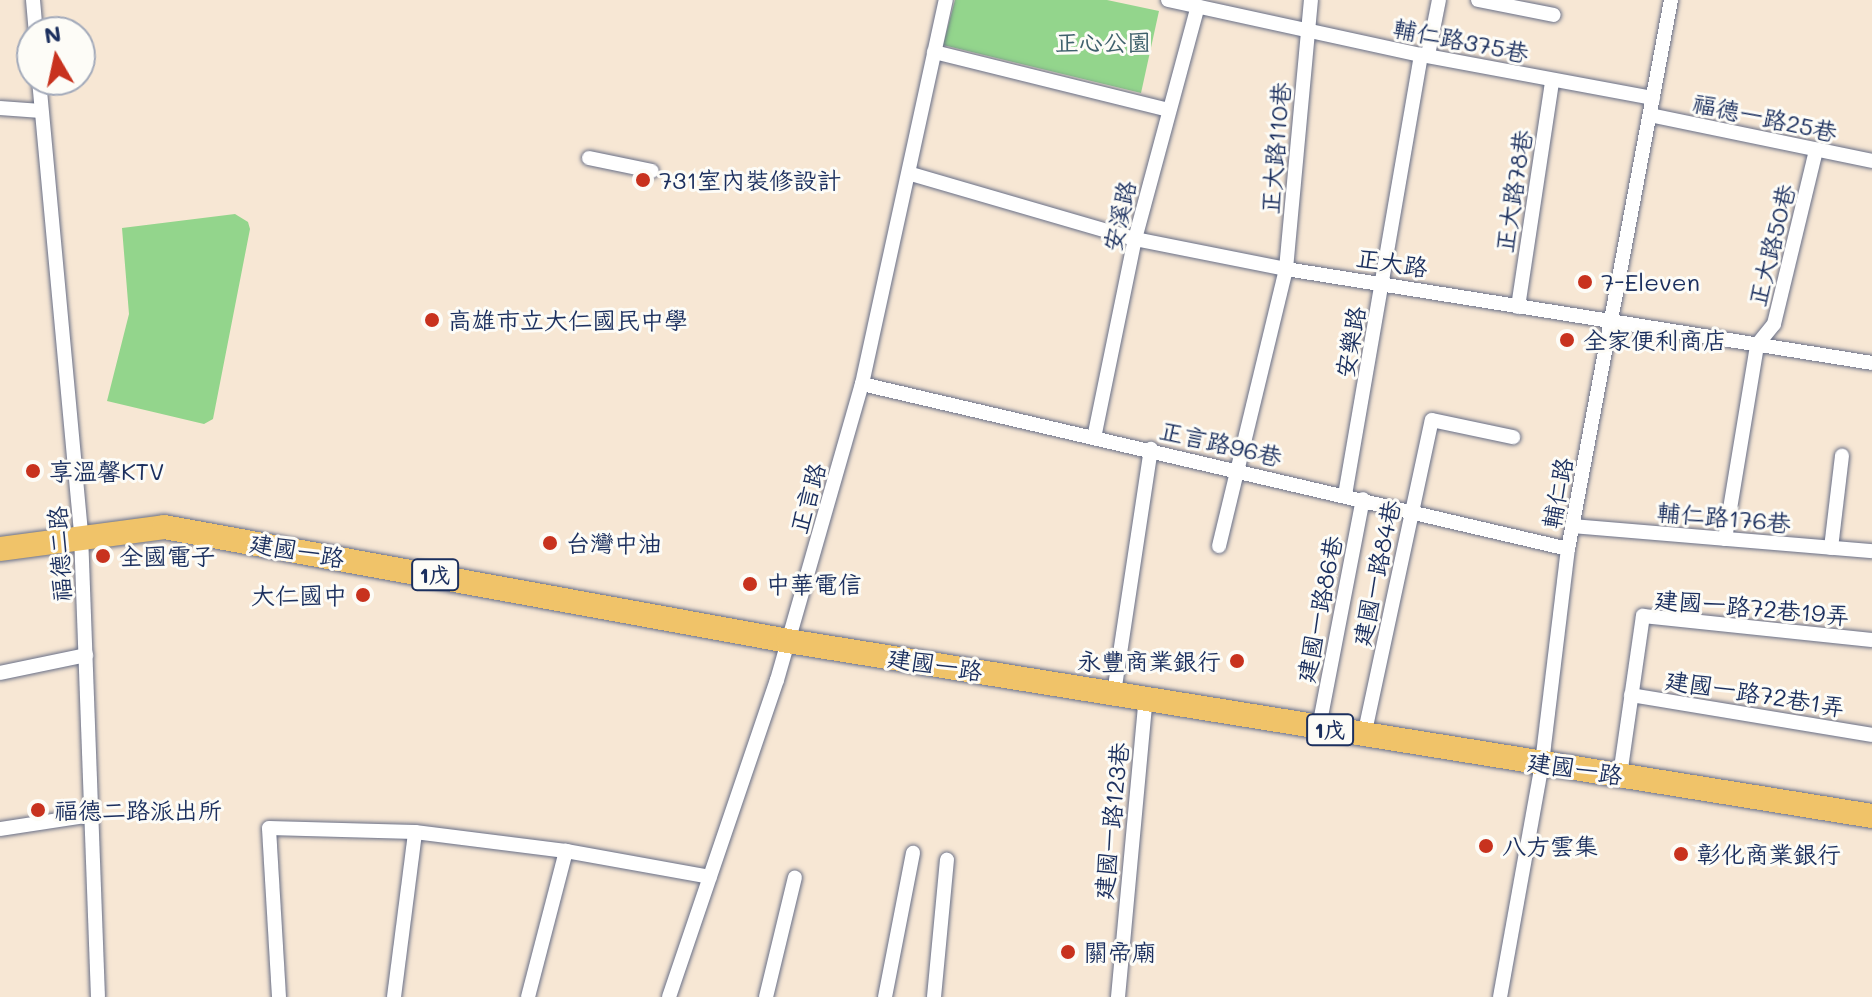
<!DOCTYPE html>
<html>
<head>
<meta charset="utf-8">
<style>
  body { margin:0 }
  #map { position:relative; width:1872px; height:997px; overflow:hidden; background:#f7e7d4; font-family:Mali,"LXGW WenKai TC",sans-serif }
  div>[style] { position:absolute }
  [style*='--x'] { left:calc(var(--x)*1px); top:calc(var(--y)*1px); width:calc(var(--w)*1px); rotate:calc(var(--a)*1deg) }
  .green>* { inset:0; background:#93d58c }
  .roads { filter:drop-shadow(0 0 2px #686f87) drop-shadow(0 0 2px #686f87) }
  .minor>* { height:14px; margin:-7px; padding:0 7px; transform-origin:7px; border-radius:7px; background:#fff }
  .primary>* { height:24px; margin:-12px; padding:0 12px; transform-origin:12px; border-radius:12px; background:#f0c369 }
  .dots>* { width:22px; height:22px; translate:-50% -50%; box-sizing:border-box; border:4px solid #fdfcf7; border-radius:50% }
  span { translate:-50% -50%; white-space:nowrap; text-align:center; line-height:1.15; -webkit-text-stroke:6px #fdfcf7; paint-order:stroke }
  .shield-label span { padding:2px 6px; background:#fdfcf7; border:2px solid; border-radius:6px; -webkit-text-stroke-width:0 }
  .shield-label { font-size:22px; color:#1b2f5e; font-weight:700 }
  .street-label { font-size:24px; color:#1b2f5e }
  .park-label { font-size:24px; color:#3f616c }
  .poi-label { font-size:24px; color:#1b2f5e }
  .left { translate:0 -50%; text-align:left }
  .right { translate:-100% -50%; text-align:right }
  .north { position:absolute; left:16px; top:16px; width:80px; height:80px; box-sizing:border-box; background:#fdfcf7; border:2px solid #a3aaba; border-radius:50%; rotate:351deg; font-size:22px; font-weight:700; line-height:32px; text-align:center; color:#1b2f5e }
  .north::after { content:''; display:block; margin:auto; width:28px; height:36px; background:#c8321e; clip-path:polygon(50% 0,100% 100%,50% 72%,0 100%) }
</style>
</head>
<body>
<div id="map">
  <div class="green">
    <i style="clip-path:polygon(955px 0,1107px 0,1159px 11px,1141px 93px,943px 45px)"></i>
    <i style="clip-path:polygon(235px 214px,248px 222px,250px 229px,213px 419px,204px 424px,107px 401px,129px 314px,122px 228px)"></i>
  </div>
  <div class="roads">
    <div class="minor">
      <i style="--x:33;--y:0;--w:32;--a:85"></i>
      <i style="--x:1168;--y:0;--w:259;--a:12.3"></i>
      <i style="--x:1421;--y:55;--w:236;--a:10.5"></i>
      <i style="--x:1478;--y:0;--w:77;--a:11.2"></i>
      <i style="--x:934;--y:52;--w:241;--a:13.9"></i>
      <i style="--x:1428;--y:55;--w:56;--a:-78.7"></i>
      <i style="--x:39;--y:80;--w:456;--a:84.7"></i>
      <i style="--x:81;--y:534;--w:463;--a:87.9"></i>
      <i style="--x:0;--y:108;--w:41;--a:4.2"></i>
      <i style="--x:1650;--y:115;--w:227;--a:11.7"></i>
      <i style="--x:589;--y:158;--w:64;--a:11.7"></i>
      <i style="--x:911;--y:174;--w:233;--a:16.2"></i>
      <i style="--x:1135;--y:239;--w:154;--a:11.2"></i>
      <i style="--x:1286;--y:269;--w:593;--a:9.11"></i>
      <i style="--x:1518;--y:307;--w:229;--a:-81.4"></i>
      <i style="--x:862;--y:384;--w:725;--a:13.15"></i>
      <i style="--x:1094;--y:438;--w:203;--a:-78.4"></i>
      <i style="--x:1135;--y:239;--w:241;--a:-74.9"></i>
      <i style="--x:1345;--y:495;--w:447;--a:-80.2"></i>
      <i style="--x:1573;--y:526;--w:300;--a:4.8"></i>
      <i style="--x:1725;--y:539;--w:197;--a:-80.6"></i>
      <i style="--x:1757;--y:345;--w:27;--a:-51"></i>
      <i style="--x:1774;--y:324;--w:179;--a:-76.4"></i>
      <i style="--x:1219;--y:546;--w:285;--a:-76.4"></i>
      <i style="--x:1286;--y:269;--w:270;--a:-84.7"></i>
      <i style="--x:1831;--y:548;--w:93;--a:-83.2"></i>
      <i style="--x:0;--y:673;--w:88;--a:-11.8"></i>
      <i style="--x:1114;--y:693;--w:247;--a:-81.4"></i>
      <i style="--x:1631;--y:695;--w:244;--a:9.4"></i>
      <i style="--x:1319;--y:727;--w:232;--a:-79.1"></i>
      <i style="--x:1364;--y:736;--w:323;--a:-77.9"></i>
      <i style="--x:1432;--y:420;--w:83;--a:11.9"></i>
      <i style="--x:1620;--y:775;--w:161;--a:-81.8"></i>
      <i style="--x:1643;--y:616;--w:230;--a:6"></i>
      <i style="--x:0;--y:829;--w:92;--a:-8.7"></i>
      <i style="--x:279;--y:997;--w:169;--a:-93.4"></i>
      <i style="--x:269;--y:828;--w:146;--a:1.6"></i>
      <i style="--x:415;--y:832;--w:152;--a:7.2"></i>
      <i style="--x:566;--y:851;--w:146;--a:10.2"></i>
      <i style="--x:394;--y:997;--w:166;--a:-82.7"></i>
      <i style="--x:528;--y:997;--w:151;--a:-75.4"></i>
      <i style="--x:669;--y:997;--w:335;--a:-71.2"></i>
      <i style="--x:777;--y:680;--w:308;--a:-74"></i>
      <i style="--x:862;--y:384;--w:393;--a:-77.7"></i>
      <i style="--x:766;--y:997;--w:123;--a:-76.4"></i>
      <i style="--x:885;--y:997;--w:147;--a:-79"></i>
      <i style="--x:934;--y:997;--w:138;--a:-84.6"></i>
      <i style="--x:1118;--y:997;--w:300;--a:-84.7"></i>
      <i style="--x:1500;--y:997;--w:238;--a:-79.8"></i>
      <i style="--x:1542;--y:763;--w:216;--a:-83.1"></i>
      <i style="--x:1568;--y:549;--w:559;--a:-79.37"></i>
    </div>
    <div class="primary">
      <i style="--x:0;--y:549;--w:165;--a:-7.6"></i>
      <i style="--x:164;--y:527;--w:634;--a:10.35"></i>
      <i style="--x:788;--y:641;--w:1098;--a:9.17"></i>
    </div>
  </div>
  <div class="dots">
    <i style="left:643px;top:180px;background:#c8321e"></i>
    <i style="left:1585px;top:282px;background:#c8321e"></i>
    <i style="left:432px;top:320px;background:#c8321e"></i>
    <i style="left:1567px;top:340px;background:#c8321e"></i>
    <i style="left:33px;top:471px;background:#c8321e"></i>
    <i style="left:550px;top:543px;background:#c8321e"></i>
    <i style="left:103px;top:556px;background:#c8321e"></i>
    <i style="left:750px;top:584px;background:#c8321e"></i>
    <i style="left:363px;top:595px;background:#c8321e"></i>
    <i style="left:1237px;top:661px;background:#c8321e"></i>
    <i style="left:38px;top:810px;background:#c8321e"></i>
    <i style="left:1486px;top:846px;background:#c8321e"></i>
    <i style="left:1681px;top:854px;background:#c8321e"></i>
    <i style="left:1068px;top:952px;background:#c8321e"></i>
  </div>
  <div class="shield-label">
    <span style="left:435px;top:575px">1戊</span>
    <span style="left:1330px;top:730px">1戊</span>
  </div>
  <div class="street-label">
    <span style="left:1461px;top:40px;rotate:11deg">輔仁路375巷</span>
    <span style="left:1765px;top:117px;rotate:12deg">福德一路25巷</span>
    <span style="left:1275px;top:148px;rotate:-85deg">正大路110巷</span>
    <span style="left:1513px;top:191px;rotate:-81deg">正大路78巷</span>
    <span style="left:1119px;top:216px;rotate:-77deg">安溪路</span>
    <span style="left:1771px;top:245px;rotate:-76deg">正大路50巷</span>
    <span style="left:1392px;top:262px;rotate:9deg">正大路</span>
    <span style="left:1350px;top:342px;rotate:-80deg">安樂路</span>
    <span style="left:1221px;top:443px;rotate:13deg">正言路96巷</span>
    <span style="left:1557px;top:493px;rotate:-79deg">輔仁路</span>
    <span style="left:807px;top:498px;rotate:-74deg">正言路</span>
    <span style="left:1724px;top:517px;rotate:5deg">輔仁路176巷</span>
    <span style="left:297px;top:550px;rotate:10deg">建國一路</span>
    <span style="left:59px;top:554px;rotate:-93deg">福德二路</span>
    <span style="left:1376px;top:573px;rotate:-78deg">建國一路84巷</span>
    <span style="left:1752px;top:607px;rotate:5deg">建國一路72巷19弄</span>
    <span style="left:1319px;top:609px;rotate:-79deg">建國一路86巷</span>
    <span style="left:935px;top:664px;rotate:9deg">建國一路</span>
    <span style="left:1755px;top:693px;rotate:9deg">建國一路72巷1弄</span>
    <span style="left:1575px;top:768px;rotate:9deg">建國一路</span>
    <span style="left:1111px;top:821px;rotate:-84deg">建國一路123巷</span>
  </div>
  <div class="park-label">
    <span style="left:1103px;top:42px">正心公園</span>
  </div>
  <div class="poi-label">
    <span class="left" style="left:659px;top:180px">731室內裝修設計</span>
    <span class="left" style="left:1601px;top:282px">7-Eleven</span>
    <span class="left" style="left:448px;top:320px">高雄市立大仁國民中學</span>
    <span class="left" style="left:1583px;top:340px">全家便利商店</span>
    <span class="left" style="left:49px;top:471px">享溫馨KTV</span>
    <span class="left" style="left:566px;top:543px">台灣中油</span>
    <span class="left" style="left:119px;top:556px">全國電子</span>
    <span class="left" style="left:766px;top:584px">中華電信</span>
    <span class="right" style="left:347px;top:595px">大仁國中</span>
    <span class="right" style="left:1221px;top:661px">永豐商業銀行</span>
    <span class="left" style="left:54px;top:810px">福德二路派出所</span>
    <span class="left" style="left:1502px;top:846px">八方雲集</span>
    <span class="left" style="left:1697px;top:854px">彰化商業銀行</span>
    <span class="left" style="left:1084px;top:952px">關帝廟</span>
  </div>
  <div class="north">N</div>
</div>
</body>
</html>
